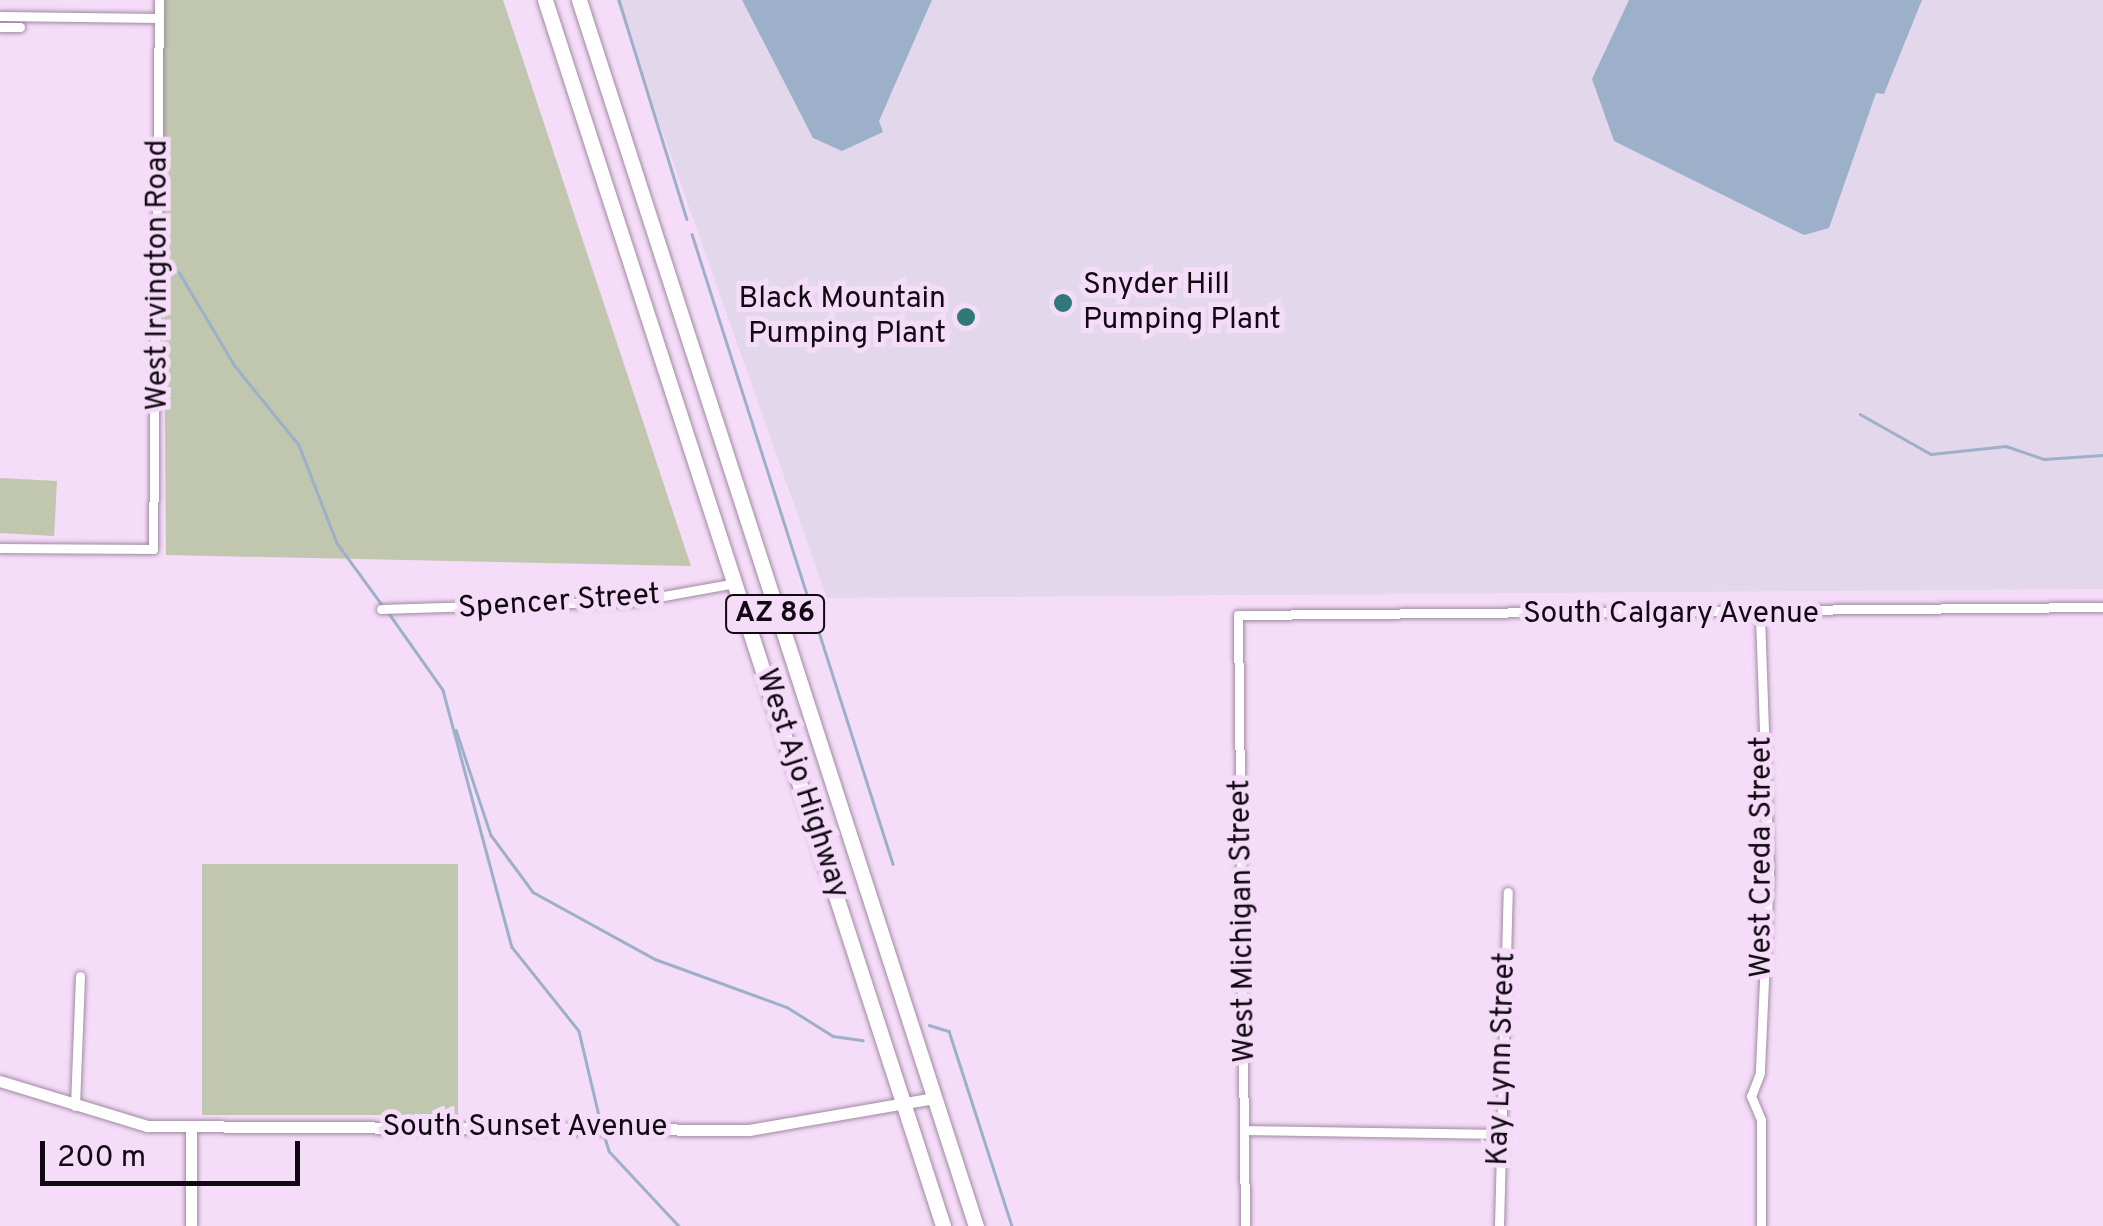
<!DOCTYPE html>
<html>
<head>
<meta charset="utf-8">
<style>
  body { margin:0 }
  #map { position:relative; width:2103px; height:1226px; overflow:hidden; background:#f5dcf8; font-family:Overpass,sans-serif }
  div>[style] { position:absolute }
  [style*='--x'] { left:calc(var(--x)*1px); top:calc(var(--y)*1px); width:calc(var(--w)*1px); rotate:calc(var(--a)*1deg) }
  .industrial>* { inset:0; background:#e2d7eb }
  .green>* { inset:0; background:#c1c7af; transform-origin:0 0 }
  .water>* { inset:0; background:#9db0c9 }
  .stream>* { height:2.5px; margin:-1.25px; padding:0 1.25px; transform-origin:1.25px; border-radius:1.25px; background:#9db0c9 }
  .roads { filter:drop-shadow(0 0 2px #a089a3) drop-shadow(0 0 2px #a089a3) }
  .minor>* { height:9px; margin:-4.5px; padding:0 4.5px; transform-origin:4.5px; border-radius:4.5px; background:#fff }
  .tertiary>* { height:11px; margin:-5.5px; padding:0 5.5px; transform-origin:5.5px; border-radius:5.5px; background:#fff }
  .primary>* { height:15px; margin:-7.5px; padding:0 7.5px; transform-origin:7.5px; border-radius:7.5px; background:#fff }
  .dots>* { width:28px; height:28px; translate:-50% -50%; box-sizing:border-box; border:5px solid #f5dcf8; border-radius:50% }
  span { translate:-50% -50%; white-space:nowrap; text-align:center; line-height:1.15; -webkit-text-stroke:10px #f5dcf8; paint-order:stroke }
  .shield-label span { padding:2px 8px; background:#f5dcf8; border:2px solid; border-radius:8px; -webkit-text-stroke-width:0 }
  .shield-label { font-size:28px; color:#110912; font-weight:700 }
  .street-label { font-size:30px; color:#110912 }
  .poi-label { font-size:30px; color:#110912 }
  .left { translate:0 -50%; text-align:left }
  .right { translate:-100% -50%; text-align:right }
  .scale { position:absolute; left:40px; top:1141px; width:260px; height:45px; box-sizing:border-box; border:5px solid #110912; border-top:0; padding-left:12px; font-size:30px; line-height:35px; white-space:nowrap; color:#110912; -webkit-text-stroke:8px #f5dcf8; paint-order:stroke }
</style>
</head>
<body>
<div id="map">
  <div class="industrial">
    <i style="clip-path:polygon(616px 0,2103px 0,2103px 589px,827px 598px)"></i>
  </div>
  <div class="green">
    <i style="clip-path:polygon(162px 0,503px 0,691px 566px,166px 555px)"></i>
    <i style="left:57px;top:481px;width:55px;height:57px;rotate:93deg"></i>
    <i style="left:458px;top:864px;width:251px;height:256px;rotate:90deg"></i>
  </div>
  <div class="water">
    <i style="clip-path:polygon(742px 0,932px 0,879px 121px,883px 132px,842px 151px,813px 138px)"></i>
    <i style="clip-path:polygon(1629px 0,1922px 0,1884px 94px,1876px 93px,1829px 228px,1804px 235px,1614px 141px,1592px 79px)"></i>
  </div>
  <div class="stream">
    <i style="--x:619;--y:0;--w:229;--a:72.8"></i>
    <i style="--x:692;--y:234;--w:661;--a:72.3"></i>
    <i style="--x:179;--y:272;--w:109;--a:59.2"></i>
    <i style="--x:235;--y:366;--w:102;--a:51"></i>
    <i style="--x:299;--y:445;--w:105;--a:68.8"></i>
    <i style="--x:337;--y:543;--w:78;--a:53.9"></i>
    <i style="--x:1860;--y:414;--w:81;--a:29.4"></i>
    <i style="--x:1931;--y:454;--w:75;--a:-6.1"></i>
    <i style="--x:2006;--y:446;--w:40;--a:18.9"></i>
    <i style="--x:2044;--y:459;--w:59;--a:-3.9"></i>
    <i style="--x:388;--y:612;--w:95;--a:54.8"></i>
    <i style="--x:443;--y:690;--w:266;--a:75"></i>
    <i style="--x:512;--y:947;--w:107;--a:51.4"></i>
    <i style="--x:579;--y:1031;--w:96;--a:76.7"></i>
    <i style="--x:456;--y:730;--w:111;--a:71.6"></i>
    <i style="--x:491;--y:835;--w:71;--a:53.6"></i>
    <i style="--x:533;--y:892;--w:139;--a:28.8"></i>
    <i style="--x:655;--y:959;--w:140;--a:20"></i>
    <i style="--x:787;--y:1007;--w:54;--a:32.2"></i>
    <i style="--x:833;--y:1036;--w:30;--a:8"></i>
    <i style="--x:929;--y:1025;--w:21;--a:17"></i>
    <i style="--x:949;--y:1031;--w:205;--a:72.1"></i>
    <i style="--x:603;--y:1132;--w:20;--a:72"></i>
    <i style="--x:609;--y:1151;--w:103;--a:47"></i>
  </div>
  <div class="roads">
    <div class="minor">
      <i style="--x:0;--y:16;--w:159;--a:0.7"></i>
      <i style="--x:0;--y:27;--w:20;--a:0"></i>
      <i style="--x:0;--y:548;--w:153;--a:0.4"></i>
      <i style="--x:153;--y:549;--w:549;--a:-89.37"></i>
      <i style="--x:381;--y:609;--w:255;--a:-1.8"></i>
      <i style="--x:636;--y:601;--w:102;--a:-10.2"></i>
      <i style="--x:1760;--y:616;--w:255;--a:88"></i>
      <i style="--x:1769;--y:871;--w:202;--a:92.6"></i>
      <i style="--x:1760;--y:1073;--w:25;--a:111"></i>
      <i style="--x:1751;--y:1096;--w:26;--a:67"></i>
      <i style="--x:1761;--y:1120;--w:106;--a:90"></i>
      <i style="--x:75;--y:1106;--w:130;--a:-87.8"></i>
      <i style="--x:1246;--y:1130;--w:253;--a:0.9"></i>
      <i style="--x:1245;--y:1226;--w:611;--a:-90.66"></i>
      <i style="--x:1238;--y:615;--w:865;--a:-0.53"></i>
      <i style="--x:1499;--y:1226;--w:334;--a:-88.5"></i>
    </div>
    <div class="tertiary">
      <i style="--x:0;--y:1081;--w:154;--a:17"></i>
      <i style="--x:147;--y:1126;--w:602;--a:0.38"></i>
      <i style="--x:749;--y:1130;--w:188;--a:-9.8"></i>
      <i style="--x:191;--y:1226;--w:99;--a:-90"></i>
    </div>
    <div class="primary">
      <i style="--x:545;--y:0;--w:1289;--a:72.01"></i>
      <i style="--x:579;--y:0;--w:1289;--a:72.06"></i>
    </div>
  </div>
  <div class="dots">
    <i style="left:1063px;top:303px;background:#307978"></i>
    <i style="left:966px;top:317px;background:#307978"></i>
  </div>
  <div class="shield-label">
    <span style="left:775px;top:614px">AZ 86</span>
  </div>
  <div class="street-label">
    <span style="left:159px;top:275px;rotate:-90deg">West Irvington Road</span>
    <span style="left:559px;top:603px;rotate:-4deg">Spencer Street</span>
    <span style="left:1671px;top:615px">South Calgary Avenue</span>
    <span style="left:801px;top:784px;rotate:72deg">West Ajo Highway</span>
    <span style="left:1763px;top:857px;rotate:-90deg">West Creda Street</span>
    <span style="left:1244px;top:921px;rotate:-91deg">West Michigan Street</span>
    <span style="left:1503px;top:1059px;rotate:-88deg">Kay Lynn Street</span>
    <span style="left:525px;top:1128px">South Sunset Avenue</span>
  </div>
  <div class="poi-label">
    <span class="left" style="left:1083px;top:303px">Snyder Hill<br>Pumping Plant</span>
    <span class="right" style="left:946px;top:317px">Black Mountain<br>Pumping Plant</span>
  </div>
  <div class="scale">200 m</div>
</div>
</body>
</html>
